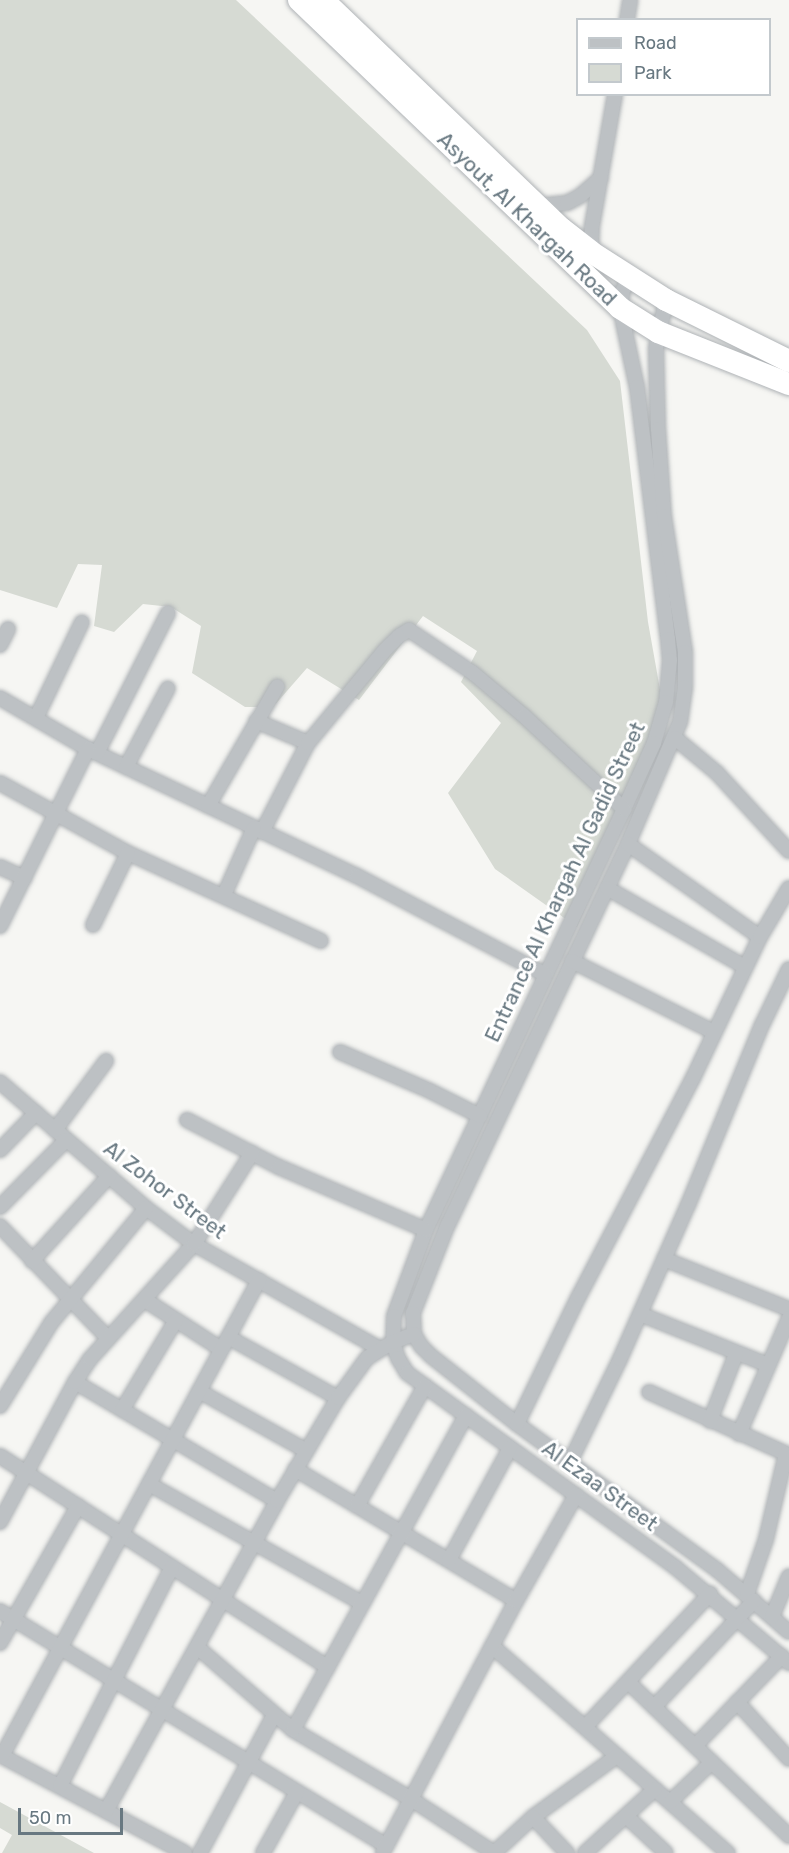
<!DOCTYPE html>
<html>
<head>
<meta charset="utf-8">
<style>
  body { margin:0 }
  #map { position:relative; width:789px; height:1853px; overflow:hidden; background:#f6f6f3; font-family:Rubik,sans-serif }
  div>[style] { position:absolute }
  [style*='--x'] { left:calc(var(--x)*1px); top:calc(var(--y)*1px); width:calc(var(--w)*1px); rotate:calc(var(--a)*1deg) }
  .green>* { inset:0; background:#d6dad3 }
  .roads { filter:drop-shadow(0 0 2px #afb3b6) drop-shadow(0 0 2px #afb3b6) }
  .minor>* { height:14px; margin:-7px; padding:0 7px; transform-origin:7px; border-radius:7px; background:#bdc1c4 }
  .trunk>* { height:22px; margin:-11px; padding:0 11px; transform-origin:11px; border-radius:11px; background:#fff }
  span { translate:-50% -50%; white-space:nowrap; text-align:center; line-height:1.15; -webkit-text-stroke:6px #fff; paint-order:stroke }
  .street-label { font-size:21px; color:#687881 }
  .legend { position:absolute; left:576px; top:18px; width:195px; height:78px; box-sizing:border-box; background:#fff; border:2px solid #c3c9cd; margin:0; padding:8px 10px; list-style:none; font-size:18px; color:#687881 }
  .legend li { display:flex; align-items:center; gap:12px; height:30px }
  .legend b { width:30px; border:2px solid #c3c9cd }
  .scale { position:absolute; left:18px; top:1808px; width:105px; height:27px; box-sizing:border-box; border:3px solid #687881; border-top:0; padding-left:8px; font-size:18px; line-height:21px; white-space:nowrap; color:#687881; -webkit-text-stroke:4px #fff; paint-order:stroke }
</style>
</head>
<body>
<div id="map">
  <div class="green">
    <i style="clip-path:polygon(0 0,236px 0,587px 330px,620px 381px,648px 622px,661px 695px,657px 743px,577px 927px,495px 869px,448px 793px,501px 723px,461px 682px,477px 651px,423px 616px,359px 700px,307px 668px,273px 707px,245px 707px,192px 673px,201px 626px,171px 607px,143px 604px,114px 632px,94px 626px,102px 565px,78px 564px,57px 608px,0 590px)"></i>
    <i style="clip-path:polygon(0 1802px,94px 1853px,2px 1853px,12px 1835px,0 1828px)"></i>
  </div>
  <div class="roads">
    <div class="minor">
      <i style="--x:627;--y:20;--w:20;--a:-81"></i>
      <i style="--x:537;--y:206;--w:30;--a:-6"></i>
      <i style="--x:567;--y:203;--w:15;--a:-28"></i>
      <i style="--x:580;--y:196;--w:28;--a:-41"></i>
      <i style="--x:591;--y:252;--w:26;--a:-88"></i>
      <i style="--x:592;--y:226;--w:134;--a:-80.1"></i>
      <i style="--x:629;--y:278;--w:13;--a:117"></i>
      <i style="--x:623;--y:290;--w:18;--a:99"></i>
      <i style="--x:620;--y:308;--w:81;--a:77.9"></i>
      <i style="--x:637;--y:387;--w:254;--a:83"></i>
      <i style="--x:668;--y:639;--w:21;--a:85"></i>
      <i style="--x:670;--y:660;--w:42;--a:95.4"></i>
      <i style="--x:666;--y:702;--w:43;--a:106.3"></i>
      <i style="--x:654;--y:743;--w:72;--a:114.4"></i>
      <i style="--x:624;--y:809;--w:465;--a:115.2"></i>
      <i style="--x:426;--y:1230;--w:92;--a:110.4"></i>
      <i style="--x:394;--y:1316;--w:26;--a:92"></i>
      <i style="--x:393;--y:1342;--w:17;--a:73"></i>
      <i style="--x:398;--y:1358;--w:17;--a:59"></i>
      <i style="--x:407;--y:1373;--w:331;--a:35.9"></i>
      <i style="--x:675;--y:1567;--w:149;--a:40.1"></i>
      <i style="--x:666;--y:300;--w:49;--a:101.8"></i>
      <i style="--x:656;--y:348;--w:81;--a:88.6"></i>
      <i style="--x:658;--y:429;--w:87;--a:86.1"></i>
      <i style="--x:664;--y:516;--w:138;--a:81.2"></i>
      <i style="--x:685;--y:652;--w:35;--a:90"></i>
      <i style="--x:685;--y:687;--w:35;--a:98"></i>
      <i style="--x:680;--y:722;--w:133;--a:113.1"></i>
      <i style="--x:628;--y:844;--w:420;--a:115.3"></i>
      <i style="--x:448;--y:1224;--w:96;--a:111.5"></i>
      <i style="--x:413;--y:1313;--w:21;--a:87"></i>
      <i style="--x:414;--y:1334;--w:14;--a:60"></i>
      <i style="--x:421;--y:1346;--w:14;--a:45"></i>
      <i style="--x:431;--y:1356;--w:110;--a:38.3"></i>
      <i style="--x:517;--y:1424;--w:246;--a:36.1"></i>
      <i style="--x:716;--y:1569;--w:96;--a:40.8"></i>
      <i style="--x:0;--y:645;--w:18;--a:-63"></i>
      <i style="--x:0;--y:698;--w:102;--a:30.1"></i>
      <i style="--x:88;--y:749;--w:297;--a:25.3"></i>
      <i style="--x:357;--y:876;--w:213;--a:27.6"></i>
      <i style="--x:36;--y:718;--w:106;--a:-64.4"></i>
      <i style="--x:256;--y:721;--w:56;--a:22.9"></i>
      <i style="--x:675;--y:738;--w:55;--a:39.8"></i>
      <i style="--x:717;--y:773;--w:106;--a:47.3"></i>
      <i style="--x:97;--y:753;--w:157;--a:-63.1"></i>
      <i style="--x:126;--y:767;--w:89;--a:-62"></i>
      <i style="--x:0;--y:783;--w:146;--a:28.7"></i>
      <i style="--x:128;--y:853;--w:212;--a:24.5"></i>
      <i style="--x:208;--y:806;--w:138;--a:-59.9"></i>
      <i style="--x:262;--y:832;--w:100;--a:-62.7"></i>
      <i style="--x:308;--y:743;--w:119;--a:-50.4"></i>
      <i style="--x:384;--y:651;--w:21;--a:-45"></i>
      <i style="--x:399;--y:636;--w:12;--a:-31"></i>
      <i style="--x:409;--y:630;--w:77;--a:33.9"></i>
      <i style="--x:473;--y:673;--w:67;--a:40.1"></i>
      <i style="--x:524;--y:716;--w:137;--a:42.9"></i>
      <i style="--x:628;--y:844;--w:161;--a:35.2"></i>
      <i style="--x:0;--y:867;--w:27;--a:24"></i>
      <i style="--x:607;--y:888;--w:159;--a:29.8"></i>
      <i style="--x:224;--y:895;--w:73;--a:-65.9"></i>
      <i style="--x:93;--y:925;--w:80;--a:-64.1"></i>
      <i style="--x:0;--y:926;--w:198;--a:-63.6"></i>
      <i style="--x:572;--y:961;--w:159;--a:26.6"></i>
      <i style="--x:340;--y:1052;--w:98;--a:23.4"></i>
      <i style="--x:430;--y:1091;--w:56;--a:26.6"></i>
      <i style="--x:0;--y:1082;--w:193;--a:40.8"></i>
      <i style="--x:146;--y:1208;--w:60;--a:36.9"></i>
      <i style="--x:194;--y:1244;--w:214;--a:29.4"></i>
      <i style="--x:187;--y:1120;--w:103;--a:27.1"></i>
      <i style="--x:279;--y:1167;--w:160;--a:23.2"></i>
      <i style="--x:55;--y:1130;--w:86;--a:-53.5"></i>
      <i style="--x:0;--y:1150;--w:52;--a:-45.8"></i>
      <i style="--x:0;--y:1207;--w:94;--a:-45.4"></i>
      <i style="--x:0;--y:1226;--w:154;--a:46.1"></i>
      <i style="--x:664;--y:1259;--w:135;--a:21.8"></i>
      <i style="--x:32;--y:1261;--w:115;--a:-47.8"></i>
      <i style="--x:145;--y:1300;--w:90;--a:32.8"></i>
      <i style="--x:640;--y:1314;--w:138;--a:21.7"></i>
      <i style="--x:228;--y:1337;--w:126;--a:29"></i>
      <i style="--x:75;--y:1382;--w:234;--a:30.5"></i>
      <i style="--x:199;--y:1391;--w:121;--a:29.1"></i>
      <i style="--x:649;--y:1392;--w:154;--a:24.2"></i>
      <i style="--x:0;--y:1406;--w:97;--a:-58.4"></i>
      <i style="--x:51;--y:1323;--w:149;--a:-50.4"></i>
      <i style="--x:122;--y:1410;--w:105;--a:-59"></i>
      <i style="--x:710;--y:1421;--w:72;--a:-68.8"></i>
      <i style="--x:517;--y:1424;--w:142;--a:-64.2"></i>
      <i style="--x:579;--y:1296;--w:246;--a:-62.4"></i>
      <i style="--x:693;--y:1078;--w:156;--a:-64.6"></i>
      <i style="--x:760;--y:937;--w:57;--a:-59.4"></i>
      <i style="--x:739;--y:1434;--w:126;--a:-66.7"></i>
      <i style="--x:0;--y:1456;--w:390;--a:32.8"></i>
      <i style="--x:570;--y:1462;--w:114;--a:-64.1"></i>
      <i style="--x:620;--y:1359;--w:168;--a:-66.2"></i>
      <i style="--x:688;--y:1205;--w:195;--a:-67.7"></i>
      <i style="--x:762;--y:1025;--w:62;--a:-64.3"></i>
      <i style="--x:295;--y:1469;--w:257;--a:30.8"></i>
      <i style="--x:149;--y:1484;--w:244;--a:29.2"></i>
      <i style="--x:357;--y:1506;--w:138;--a:-60.5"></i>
      <i style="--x:0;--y:1522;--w:159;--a:-61.8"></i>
      <i style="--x:75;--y:1382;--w:27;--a:-57"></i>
      <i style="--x:90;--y:1359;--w:155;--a:-47.9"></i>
      <i style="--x:194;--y:1244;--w:108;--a:-57.5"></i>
      <i style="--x:449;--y:1560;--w:128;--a:-61.4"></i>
      <i style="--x:747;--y:1594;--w:58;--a:-70.9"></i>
      <i style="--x:766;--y:1539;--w:87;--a:-76.8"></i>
      <i style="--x:0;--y:1611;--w:452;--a:31.3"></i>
      <i style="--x:772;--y:1617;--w:44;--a:-67.5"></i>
      <i style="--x:0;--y:1643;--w:158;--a:-60.3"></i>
      <i style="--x:492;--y:1646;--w:314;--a:41.3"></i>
      <i style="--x:197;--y:1647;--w:127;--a:40.8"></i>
      <i style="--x:293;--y:1730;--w:137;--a:30.3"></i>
      <i style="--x:411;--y:1799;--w:99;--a:33"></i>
      <i style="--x:494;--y:1853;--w:53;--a:-42.7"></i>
      <i style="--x:533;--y:1817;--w:104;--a:-36"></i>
      <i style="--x:628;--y:1682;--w:223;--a:43.7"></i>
      <i style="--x:737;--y:1702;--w:77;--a:47.6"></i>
      <i style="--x:654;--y:1707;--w:146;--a:-46.7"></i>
      <i style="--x:585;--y:1727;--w:183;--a:-46.8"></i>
      <i style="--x:293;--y:1730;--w:359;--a:-61.2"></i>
      <i style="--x:695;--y:1746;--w:125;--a:-46"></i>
      <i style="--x:0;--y:1755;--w:209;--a:27.9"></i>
      <i style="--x:2;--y:1756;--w:541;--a:-61.63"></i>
      <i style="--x:60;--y:1786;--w:246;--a:-62.9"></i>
      <i style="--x:670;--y:1802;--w:58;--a:-43.6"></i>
      <i style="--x:106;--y:1811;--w:354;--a:-61.1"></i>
      <i style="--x:277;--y:1501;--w:120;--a:-59.4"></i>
      <i style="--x:338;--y:1398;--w:49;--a:-54.1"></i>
      <i style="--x:367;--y:1358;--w:31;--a:-32"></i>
      <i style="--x:393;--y:1342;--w:22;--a:-21"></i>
      <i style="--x:626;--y:1816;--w:54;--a:42.8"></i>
      <i style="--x:533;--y:1817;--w:50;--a:46.6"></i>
      <i style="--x:383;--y:1852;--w:284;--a:-62.1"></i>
      <i style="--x:516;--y:1601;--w:122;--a:-60.5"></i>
      <i style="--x:200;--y:1853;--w:157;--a:-61.8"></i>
      <i style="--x:263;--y:1853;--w:70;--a:-60.9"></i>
      <i style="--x:585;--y:1853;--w:95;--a:-42.4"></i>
    </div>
    <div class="trunk">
      <i style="--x:299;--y:0;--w:445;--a:43.8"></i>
      <i style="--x:620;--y:308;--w:45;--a:32.3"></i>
      <i style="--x:658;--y:332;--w:141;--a:21.7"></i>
      <i style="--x:323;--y:0;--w:331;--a:43.8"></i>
      <i style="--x:562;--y:229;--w:37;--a:38"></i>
      <i style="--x:591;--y:252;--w:89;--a:32.6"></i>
      <i style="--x:666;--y:300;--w:137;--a:26.4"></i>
    </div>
  </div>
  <div class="street-label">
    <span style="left:527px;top:219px;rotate:44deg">Asyout, Al Khargah Road</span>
    <span style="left:565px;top:882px;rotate:-65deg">Entrance Al Khargah Al Gadid Street</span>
    <span style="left:165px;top:1190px;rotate:37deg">Al Zohor Street</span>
    <span style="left:600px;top:1486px;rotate:36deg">Al Ezaa Street</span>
  </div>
  <ul class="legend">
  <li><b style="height:8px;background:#bdc1c4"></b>Road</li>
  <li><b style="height:16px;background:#d6dad3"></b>Park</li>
  </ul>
  <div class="scale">50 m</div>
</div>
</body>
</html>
